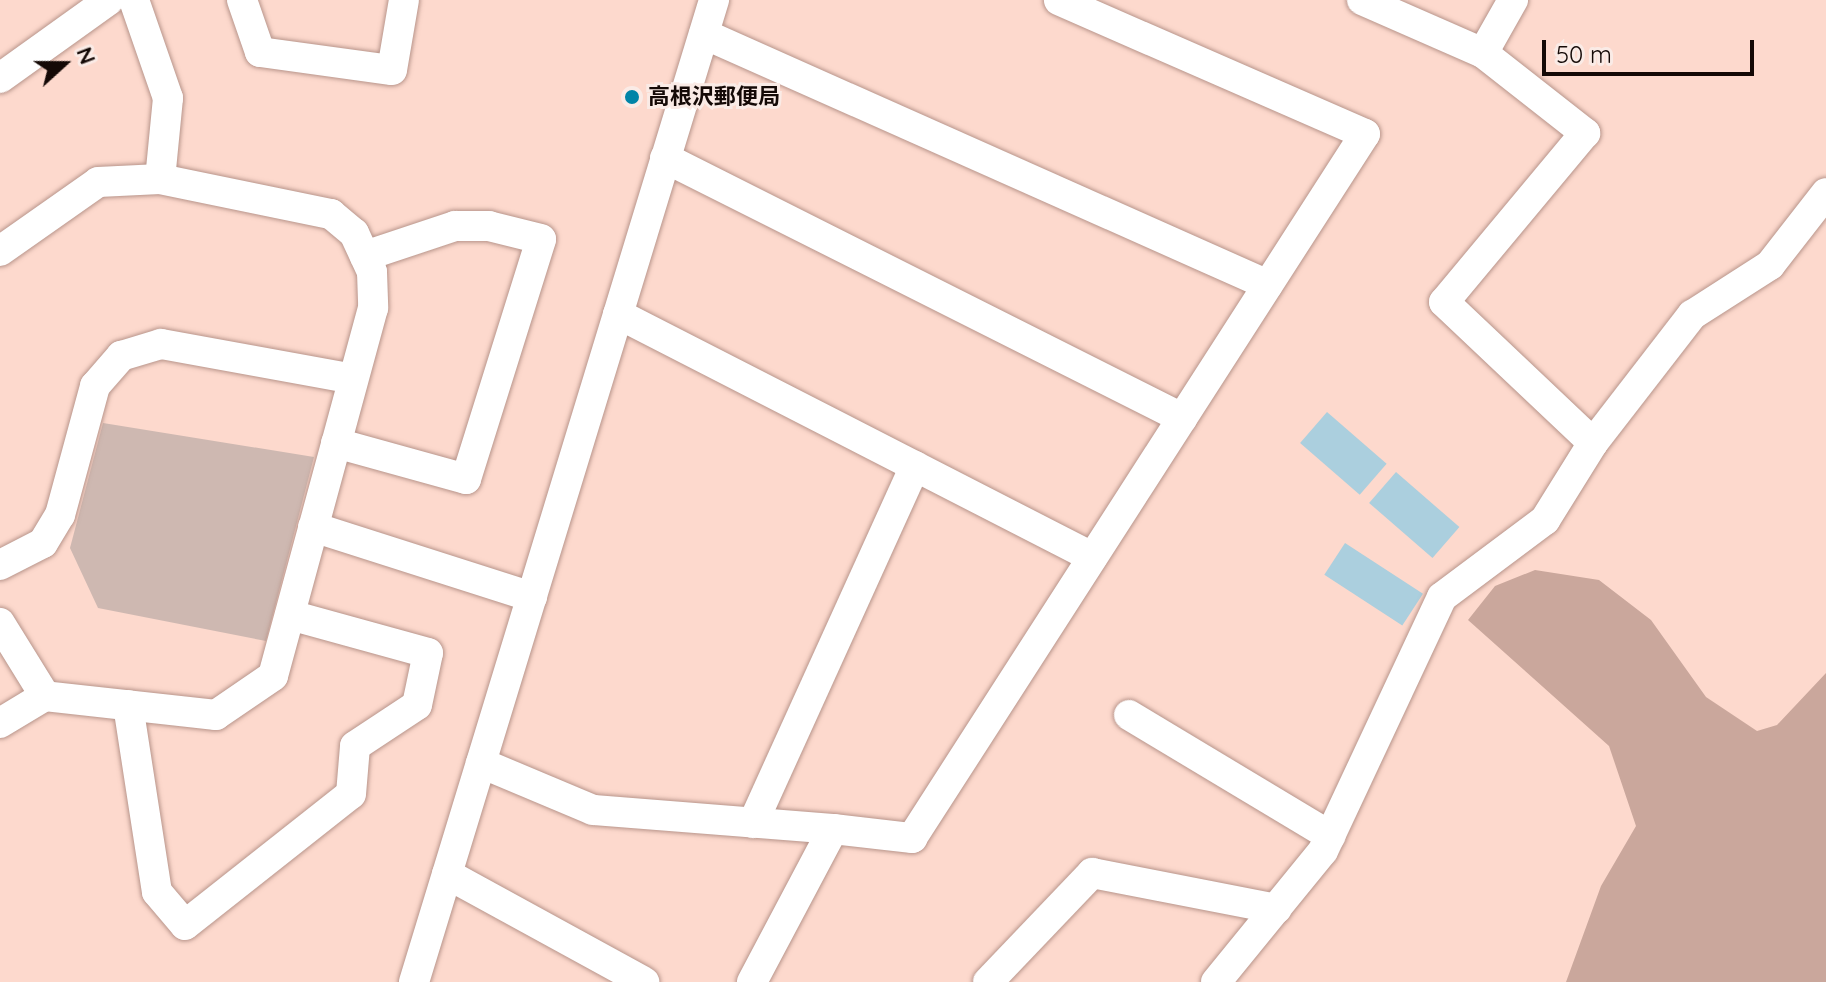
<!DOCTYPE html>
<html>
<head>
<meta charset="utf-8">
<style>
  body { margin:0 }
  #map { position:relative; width:1826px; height:982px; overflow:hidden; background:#fdd9cd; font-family:Quicksand,"Noto Sans JP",sans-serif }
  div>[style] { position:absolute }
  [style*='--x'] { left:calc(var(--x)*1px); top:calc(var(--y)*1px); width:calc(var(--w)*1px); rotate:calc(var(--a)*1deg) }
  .green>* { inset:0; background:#ceb8b1 }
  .forest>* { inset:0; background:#caa79c }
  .building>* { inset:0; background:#abcfde; transform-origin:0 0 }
  .roads { filter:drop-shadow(0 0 2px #b8958b) drop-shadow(0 0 2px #b8958b) }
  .minor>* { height:30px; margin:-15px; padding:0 15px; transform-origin:15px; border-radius:15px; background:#fff }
  .dots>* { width:22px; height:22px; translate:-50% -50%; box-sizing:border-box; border:4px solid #faebe6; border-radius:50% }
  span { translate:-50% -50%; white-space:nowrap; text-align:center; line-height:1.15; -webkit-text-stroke:6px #faebe6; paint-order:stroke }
  .poi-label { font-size:22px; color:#140906; font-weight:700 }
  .left { translate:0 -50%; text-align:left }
  .north { position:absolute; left:24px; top:24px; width:80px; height:80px; -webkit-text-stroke:6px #faebe6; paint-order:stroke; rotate:69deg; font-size:22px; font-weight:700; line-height:32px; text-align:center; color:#140906 }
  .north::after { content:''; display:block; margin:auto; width:28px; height:36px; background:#140906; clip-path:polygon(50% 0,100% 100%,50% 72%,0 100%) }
  .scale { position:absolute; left:1542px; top:40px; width:212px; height:36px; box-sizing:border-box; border:4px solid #140906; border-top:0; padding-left:10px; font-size:24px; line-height:28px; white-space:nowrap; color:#140906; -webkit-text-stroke:6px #faebe6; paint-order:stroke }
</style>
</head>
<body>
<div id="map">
  <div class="green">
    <i style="clip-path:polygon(103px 423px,314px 457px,266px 641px,98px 608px,70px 548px)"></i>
  </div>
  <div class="forest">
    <i style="clip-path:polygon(1535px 570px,1599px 580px,1651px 620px,1706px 697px,1757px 731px,1777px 725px,1826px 673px,1826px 982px,1566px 982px,1601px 886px,1636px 826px,1609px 746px,1468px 620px,1495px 586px)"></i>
  </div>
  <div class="building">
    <i style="left:1327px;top:412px;width:79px;height:41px;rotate:41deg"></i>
    <i style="left:1396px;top:472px;width:84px;height:41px;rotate:41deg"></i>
    <i style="left:1345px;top:543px;width:93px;height:38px;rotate:33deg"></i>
  </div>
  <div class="roads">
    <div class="minor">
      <i style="--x:134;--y:0;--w:104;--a:70.9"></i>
      <i style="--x:168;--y:98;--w:81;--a:95.6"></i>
      <i style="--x:242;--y:0;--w:55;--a:70.9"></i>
      <i style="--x:260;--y:52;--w:133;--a:7.8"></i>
      <i style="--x:392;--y:70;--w:71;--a:-80.3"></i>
      <i style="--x:1362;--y:0;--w:132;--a:23.7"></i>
      <i style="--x:1483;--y:53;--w:130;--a:38.1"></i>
      <i style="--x:1585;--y:133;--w:220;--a:129.8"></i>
      <i style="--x:1444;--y:302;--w:205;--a:43.4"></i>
      <i style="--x:704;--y:34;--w:617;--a:23.99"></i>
      <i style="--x:1483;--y:53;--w:61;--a:-60.5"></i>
      <i style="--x:0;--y:78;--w:134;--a:-35.6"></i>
      <i style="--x:665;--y:158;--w:579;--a:26.7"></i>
      <i style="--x:0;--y:251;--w:120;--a:-35.1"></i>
      <i style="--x:98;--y:182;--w:62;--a:-2.8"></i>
      <i style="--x:160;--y:179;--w:175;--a:11.6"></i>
      <i style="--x:331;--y:214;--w:30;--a:40"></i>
      <i style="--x:354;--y:233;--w:43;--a:65.2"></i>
      <i style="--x:372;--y:272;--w:36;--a:88"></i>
      <i style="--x:373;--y:308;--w:381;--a:105.2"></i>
      <i style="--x:273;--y:676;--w:69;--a:145.6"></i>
      <i style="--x:216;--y:715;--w:172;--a:-173.7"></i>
      <i style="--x:45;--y:696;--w:86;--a:-121.7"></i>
      <i style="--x:618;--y:314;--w:533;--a:27.14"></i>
      <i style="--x:336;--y:443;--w:135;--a:15.5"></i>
      <i style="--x:466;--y:479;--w:251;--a:-72.6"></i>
      <i style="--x:541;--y:239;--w:54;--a:-166"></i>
      <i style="--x:489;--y:226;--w:34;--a:180"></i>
      <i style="--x:455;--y:226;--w:95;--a:161.6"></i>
      <i style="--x:313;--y:527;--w:230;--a:17.7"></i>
      <i style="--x:0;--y:565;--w:48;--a:-27.1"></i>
      <i style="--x:43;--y:543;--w:33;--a:-59"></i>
      <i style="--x:60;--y:515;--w:134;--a:-74.8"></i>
      <i style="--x:95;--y:386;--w:40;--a:-49"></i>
      <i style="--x:121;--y:356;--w:42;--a:-16.7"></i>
      <i style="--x:161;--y:344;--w:195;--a:10.3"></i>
      <i style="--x:128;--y:705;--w:189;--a:81.2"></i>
      <i style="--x:157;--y:892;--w:43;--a:49.7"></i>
      <i style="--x:185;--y:925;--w:211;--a:-38.3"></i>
      <i style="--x:351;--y:794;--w:48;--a:-85.2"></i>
      <i style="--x:355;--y:746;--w:74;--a:-33.5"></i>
      <i style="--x:417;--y:705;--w:53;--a:-78.1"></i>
      <i style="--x:428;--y:653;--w:143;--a:-164.6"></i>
      <i style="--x:1129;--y:715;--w:235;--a:31"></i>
      <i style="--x:0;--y:723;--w:52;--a:-31"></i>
      <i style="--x:481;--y:763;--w:121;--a:22.8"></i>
      <i style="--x:593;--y:810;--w:241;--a:4.5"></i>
      <i style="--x:753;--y:823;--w:392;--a:-65.6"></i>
      <i style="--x:447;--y:874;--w:225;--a:28.7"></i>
      <i style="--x:414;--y:982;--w:1027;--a:-73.01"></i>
      <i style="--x:752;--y:982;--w:173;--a:-62.1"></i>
      <i style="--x:833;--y:829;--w:80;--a:6.5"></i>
      <i style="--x:912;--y:838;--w:837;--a:-57.24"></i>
      <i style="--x:1365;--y:134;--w:334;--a:-156.4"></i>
      <i style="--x:988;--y:982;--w:151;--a:-46.3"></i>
      <i style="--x:1092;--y:873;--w:188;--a:11"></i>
      <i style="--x:1216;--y:982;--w:169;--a:-50.8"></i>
      <i style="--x:1323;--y:851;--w:280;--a:-64.9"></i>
      <i style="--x:1442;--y:597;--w:129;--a:-36.8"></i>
      <i style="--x:1545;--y:520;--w:91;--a:-58.1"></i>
      <i style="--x:1593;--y:443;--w:162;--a:-52.3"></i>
      <i style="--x:1692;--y:315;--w:93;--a:-32.7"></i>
      <i style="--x:1770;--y:265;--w:91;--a:-52.1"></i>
    </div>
  </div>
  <div class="dots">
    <i style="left:632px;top:97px;background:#0084a7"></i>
  </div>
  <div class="poi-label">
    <span class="left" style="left:648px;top:97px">高根沢郵便局</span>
  </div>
  <div class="north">N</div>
  <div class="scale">50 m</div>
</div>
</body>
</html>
